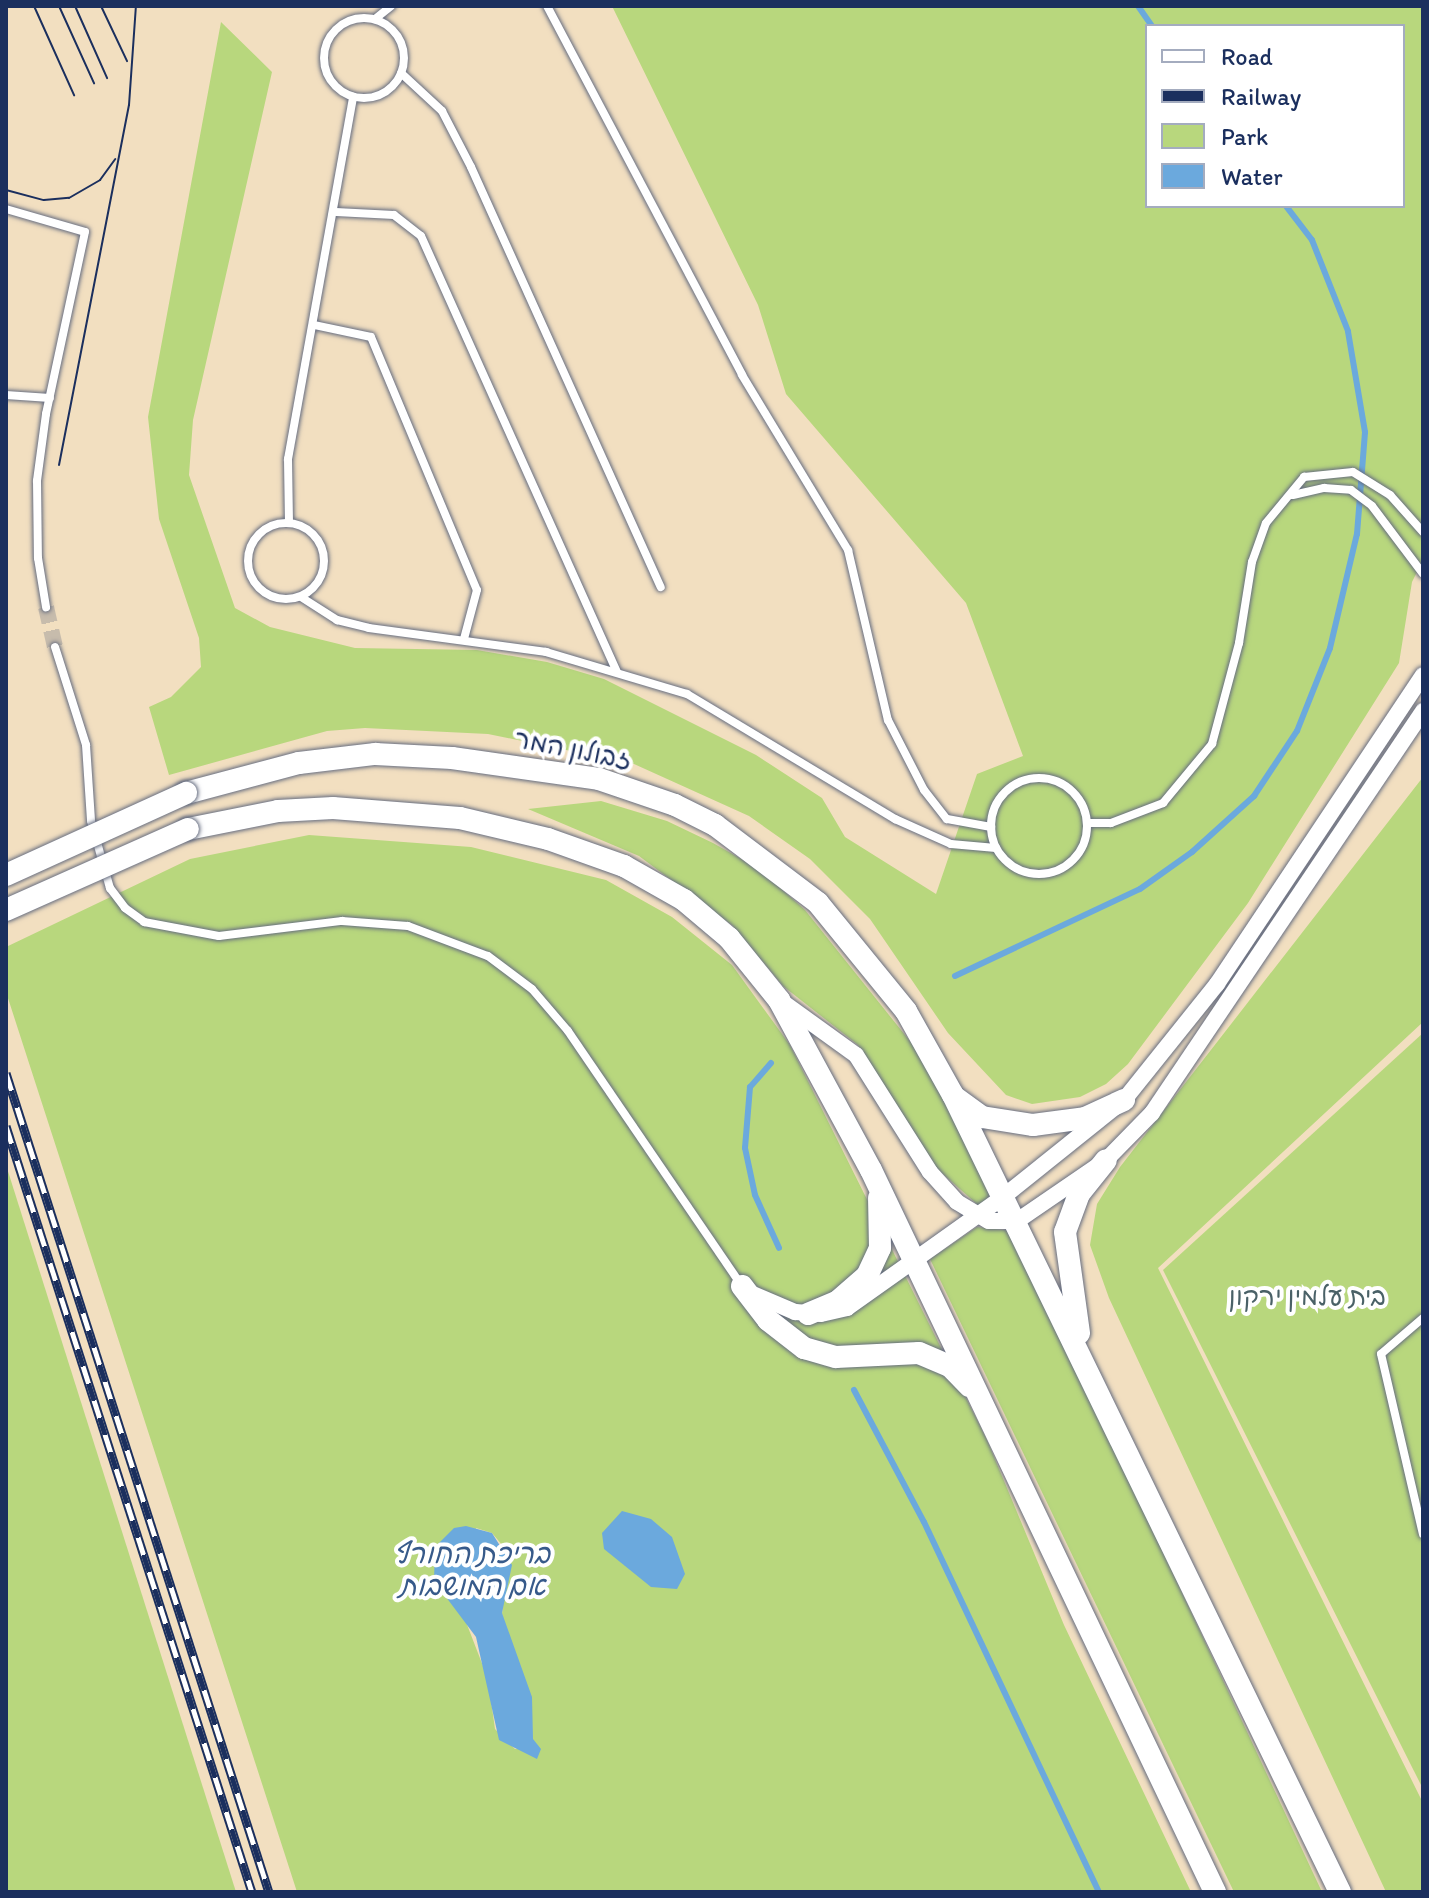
<!DOCTYPE html>
<html>
<head>
<meta charset="utf-8">
<style>
  body { margin:0 }
  #map { position:relative; width:1429px; height:1898px; overflow:hidden; background:#f2dfc0; font-family:Itim,"Playpen Sans Hebrew",sans-serif }
  div>[style] { position:absolute }
  [style*='--x'] { left:calc(var(--x)*1px); top:calc(var(--y)*1px); width:calc(var(--w)*1px); rotate:calc(var(--a)*1deg) }
  .green>* { inset:0; background:#b8d77d }
  .water>* { inset:0; background:#6ba9dd }
  .stream>* { height:6px; margin:-3px; padding:0 3px; transform-origin:3px; border-radius:3px; background:#6ba9dd }
  .street-tunnel>* { height:16px; margin-top:-8px; transform-origin:0; background:repeating-linear-gradient(90deg,#c7bcac 0 16px,transparent 0 24px) }
  .roads { filter:drop-shadow(0 0 2px #666d80) drop-shadow(0 0 2px #666d80) }
  .lane>* { height:8px; margin:-4px; padding:0 4px; transform-origin:4px; border-radius:4px; background:#fff }
  .lane>.ring { margin:-4px; padding:0; box-sizing:content-box; background:none; border:8px solid #fff; border-radius:50% }
  .street>* { height:16px; margin:-8px; padding:0 8px; transform-origin:8px; border-radius:8px; background:#fff }
  .secondary>* { height:22px; margin:-11px; padding:0 11px; transform-origin:11px; border-radius:11px; background:#fff }
  .tram>* { height:2px; margin:-1px; padding:0 1px; transform-origin:1px; border-radius:1px; background:#1b2f5e }
  .rail>* { height:9px; margin-top:-4.5px; transform-origin:0; background:repeating-linear-gradient(90deg,#fff 0 18px,#1b2f5e 0 36px); box-sizing:border-box; border-block:2px solid #1b2f5e }
  .bridges { filter:drop-shadow(0 0 2px #666d80) drop-shadow(0 0 2px #666d80) }
  .secondary-bridge>* { height:22px; margin:-11px; padding:0 11px; transform-origin:11px; border-radius:11px; background:#fff }
  span { translate:-50% -50%; white-space:nowrap; text-align:center; line-height:1.15; -webkit-text-stroke:8px #fff; paint-order:stroke }
  .street-label { font-size:26px; color:#1b2f5e }
  .park-label { font-size:26px; color:#4a6167 }
  .water-label { font-size:28px; color:#375a8a; font-style:italic }
  .frame { position:absolute; inset:0; border:8px solid #1b2f5e; pointer-events:none }
  .legend { position:absolute; left:1145px; top:24px; width:260px; height:184px; box-sizing:border-box; background:#fff; border:2px solid #a4acbf; margin:0; padding:10px 14px; list-style:none; font-size:24px; color:#1b2f5e }
  .legend li { display:flex; align-items:center; gap:16px; height:40px }
  .legend b { width:40px; border:2px solid #a4acbf }
</style>
</head>
<body>
<div id="map">
  <div class="green">
    <i style="clip-path:polygon(evenodd,612px 6px,1423px 6px,1423px 560px,1412px 582px,1399px 663px,1248px 903px,1128px 1064px,1106px 1084px,1080px 1097px,1032px 1104px,1006px 1095px,948px 1033px,870px 919px,810px 859px,749px 816px,634px 764px,488px 734px,365px 728px,327px 731px,169px 775px,149px 707px,171px 697px,201px 667px,199px 638px,159px 519px,148px 417px,221px 22px,272px 72px,193px 420px,189px 475px,235px 608px,270px 627px,355px 648px,477px 650px,547px 662px,604px 679px,756px 755px,822px 798px,845px 837px,936px 894px,977px 774px,1023px 756px,966px 603px,786px 394px,758px 305px,612px 6px,1147px 26px,1403px 26px,1403px 206px,1147px 206px,1147px 26px)"></i>
    <i style="clip-path:polygon(1423px 777px,1423px 1022px,1158px 1268px,1423px 1803px,1423px 1892px,1386px 1892px,1109px 1298px,1090px 1245px,1097px 1204px,1120px 1167px)"></i>
    <i style="clip-path:polygon(601px 801px,667px 821px,713px 843px,759px 869px,805px 910px,921px 1055px,994px 1192px,979px 1206px,934px 1166px,858px 1045px,783px 986px,733px 926px,639px 856px,528px 809px)"></i>
    <i style="clip-path:polygon(evenodd,309px 835px,471px 847px,606px 880px,672px 917px,732px 965px,790px 1045px,987px 1440px,1064px 1625px,1191px 1892px,297px 1892px,6px 992px,6px 947px,190px 859px,309px 835px,476px 1528px,492px 1533px,508px 1552px,502px 1614px,533px 1740px,523px 1749px,515px 1749px,495px 1729px,488px 1679px,466px 1622px,476px 1528px)"></i>
    <i style="clip-path:polygon(1423px 1033px,1423px 1789px,1163px 1270px)"></i>
    <i style="clip-path:polygon(6px 1165px,236px 1892px,6px 1892px)"></i>
    <i style="clip-path:polygon(977px 1227px,1013px 1231px,1322px 1892px,1234px 1892px,930px 1259px)"></i>
  </div>
  <div class="water">
    <i style="clip-path:polygon(622px 1511px,651px 1519px,672px 1537px,685px 1574px,677px 1589px,651px 1587px,604px 1549px,602px 1533px)"></i>
    <i style="clip-path:polygon(466px 1526px,492px 1533px,512px 1565px,502px 1613px,532px 1697px,533px 1739px,541px 1749px,537px 1759px,499px 1740px,476px 1637px,434px 1581px,435px 1547px,454px 1528px)"></i>
  </div>
  <div class="stream">
    <i style="--x:1138;--y:6;--w:24;--a:55"></i>
    <i style="--x:955;--y:976;--w:204;--a:-25.2"></i>
    <i style="--x:1140;--y:889;--w:64;--a:-35.4"></i>
    <i style="--x:1192;--y:852;--w:84;--a:-42.1"></i>
    <i style="--x:1254;--y:796;--w:78;--a:-56.5"></i>
    <i style="--x:1297;--y:731;--w:89;--a:-68.3"></i>
    <i style="--x:1330;--y:648;--w:117;--a:-76.7"></i>
    <i style="--x:1357;--y:534;--w:102;--a:-85.5"></i>
    <i style="--x:1365;--y:432;--w:102;--a:-99.6"></i>
    <i style="--x:1348;--y:331;--w:98;--a:-111.6"></i>
    <i style="--x:1312;--y:240;--w:43;--a:-127.4"></i>
    <i style="--x:771;--y:1063;--w:32;--a:131"></i>
    <i style="--x:750;--y:1087;--w:61;--a:94.7"></i>
    <i style="--x:745;--y:1148;--w:48;--a:78"></i>
    <i style="--x:755;--y:1195;--w:58;--a:65.6"></i>
    <i style="--x:854;--y:1390;--w:149;--a:62.1"></i>
    <i style="--x:924;--y:1522;--w:409;--a:64.7"></i>
  </div>
  <div class="street-tunnel">
    <i style="--x:46;--y:607;--w:41;--a:77.3"></i>
  </div>
  <div class="roads">
    <div class="lane">
      <i style="--x:547;--y:6;--w:417;--a:62.1"></i>
      <i style="--x:742;--y:375;--w:205;--a:58.8"></i>
      <i style="--x:848;--y:550;--w:175;--a:76.8"></i>
      <i style="--x:888;--y:720;--w:79;--a:62.8"></i>
      <i style="--x:924;--y:790;--w:37;--a:52"></i>
      <i style="--x:947;--y:819;--w:45;--a:10.3"></i>
      <i class="ring" style="left:324px;top:18px;width:72px;height:72px"></i>
      <i style="--x:375;--y:19;--w:21;--a:-39"></i>
      <i style="--x:401;--y:73;--w:56;--a:42.8"></i>
      <i style="--x:442;--y:111;--w:63;--a:62.6"></i>
      <i style="--x:471;--y:167;--w:461;--a:65.7"></i>
      <i style="--x:6;--y:209;--w:82;--a:16.2"></i>
      <i style="--x:85;--y:232;--w:186;--a:102.1"></i>
      <i style="--x:46;--y:414;--w:68;--a:97.7"></i>
      <i style="--x:37;--y:481;--w:77;--a:89.3"></i>
      <i style="--x:38;--y:558;--w:50;--a:80.7"></i>
      <i style="--x:336;--y:212;--w:58;--a:3"></i>
      <i style="--x:394;--y:215;--w:34;--a:38"></i>
      <i style="--x:421;--y:236;--w:478;--a:65.8"></i>
      <i style="--x:314;--y:325;--w:58;--a:11.9"></i>
      <i style="--x:371;--y:337;--w:274;--a:67.3"></i>
      <i style="--x:477;--y:590;--w:51;--a:104.9"></i>
      <i style="--x:6;--y:395;--w:44;--a:3.9"></i>
      <i style="--x:1293;--y:495;--w:32;--a:-13"></i>
      <i style="--x:1324;--y:488;--w:27;--a:4"></i>
      <i style="--x:1351;--y:490;--w:26;--a:37"></i>
      <i style="--x:1372;--y:506;--w:85;--a:53.1"></i>
      <i class="ring" style="left:248px;top:523px;width:68px;height:68px"></i>
      <i style="--x:289;--y:523;--w:64;--a:-90.9"></i>
      <i style="--x:288;--y:459;--w:368;--a:-79.8"></i>
      <i style="--x:301;--y:597;--w:43;--a:32.6"></i>
      <i style="--x:337;--y:620;--w:33;--a:14"></i>
      <i style="--x:369;--y:628;--w:179;--a:7.7"></i>
      <i style="--x:546;--y:652;--w:147;--a:16.6"></i>
      <i style="--x:687;--y:694;--w:243;--a:31"></i>
      <i style="--x:895;--y:819;--w:61;--a:24.1"></i>
      <i style="--x:951;--y:844;--w:45;--a:5.1"></i>
      <i style="--x:55;--y:647;--w:103;--a:72.4"></i>
      <i style="--x:86;--y:745;--w:76;--a:86.2"></i>
      <i style="--x:91;--y:821;--w:70;--a:74.2"></i>
      <i style="--x:110;--y:888;--w:25;--a:53"></i>
      <i style="--x:125;--y:908;--w:24;--a:36"></i>
      <i style="--x:144;--y:922;--w:76;--a:10.6"></i>
      <i style="--x:219;--y:936;--w:124;--a:-7"></i>
      <i style="--x:342;--y:921;--w:66;--a:4.3"></i>
      <i style="--x:408;--y:926;--w:85;--a:20.6"></i>
      <i style="--x:488;--y:956;--w:55;--a:36.9"></i>
      <i style="--x:532;--y:989;--w:55;--a:49.4"></i>
      <i style="--x:568;--y:1031;--w:307;--a:55.7"></i>
      <i class="ring" style="left:991px;top:778px;width:88px;height:88px"></i>
      <i style="--x:1087;--y:823;--w:24;--a:0"></i>
      <i style="--x:1111;--y:823;--w:56;--a:-21"></i>
      <i style="--x:1163;--y:803;--w:77;--a:-50.3"></i>
      <i style="--x:1212;--y:744;--w:105;--a:-75"></i>
      <i style="--x:1239;--y:643;--w:82;--a:-80.9"></i>
      <i style="--x:1252;--y:562;--w:41;--a:-70.3"></i>
      <i style="--x:1266;--y:523;--w:60;--a:-50.4"></i>
      <i style="--x:1304;--y:477;--w:49;--a:-5.8"></i>
      <i style="--x:1353;--y:472;--w:44;--a:31.9"></i>
      <i style="--x:1390;--y:495;--w:50;--a:48.3"></i>
      <i style="--x:1423;--y:1318;--w:55;--a:139.4"></i>
      <i style="--x:1381;--y:1354;--w:185;--a:76.9"></i>
    </div>
    <div class="street">
      <i style="--x:781;--y:1001;--w:92;--a:35.8"></i>
      <i style="--x:856;--y:1055;--w:138;--a:57.7"></i>
      <i style="--x:930;--y:1172;--w:40;--a:48"></i>
      <i style="--x:957;--y:1202;--w:37;--a:31"></i>
      <i style="--x:989;--y:1221;--w:28;--a:0"></i>
      <i style="--x:1017;--y:1221;--w:108;--a:-34.4"></i>
      <i style="--x:1106;--y:1160;--w:66;--a:-45.6"></i>
      <i style="--x:1152;--y:1113;--w:485;--a:-56"></i>
      <i style="--x:753;--y:1294;--w:46;--a:23.2"></i>
      <i style="--x:795;--y:1312;--w:26;--a:4"></i>
      <i style="--x:821;--y:1314;--w:27;--a:-13"></i>
      <i style="--x:847;--y:1308;--w:191;--a:-35.4"></i>
      <i style="--x:1003;--y:1197;--w:155;--a:-38.7"></i>
      <i style="--x:1124;--y:1100;--w:149;--a:-51.3"></i>
      <i style="--x:1217;--y:984;--w:371;--a:-56.3"></i>
    </div>
    <div class="secondary">
      <i style="--x:186;--y:793;--w:117;--a:-14.9"></i>
      <i style="--x:299;--y:763;--w:77;--a:-6.8"></i>
      <i style="--x:375;--y:754;--w:77;--a:3"></i>
      <i style="--x:452;--y:758;--w:148;--a:8.1"></i>
      <i style="--x:599;--y:779;--w:80;--a:18.9"></i>
      <i style="--x:675;--y:805;--w:45;--a:26.6"></i>
      <i style="--x:715;--y:825;--w:129;--a:37.1"></i>
      <i style="--x:818;--y:903;--w:139;--a:50.8"></i>
      <i style="--x:906;--y:1011;--w:96;--a:60.8"></i>
      <i style="--x:953;--y:1095;--w:886;--a:64.1"></i>
      <i style="--x:188;--y:829;--w:92;--a:-11.3"></i>
      <i style="--x:278;--y:811;--w:55;--a:-3.1"></i>
      <i style="--x:333;--y:808;--w:127;--a:4.5"></i>
      <i style="--x:460;--y:818;--w:90;--a:13.4"></i>
      <i style="--x:548;--y:839;--w:81;--a:19.6"></i>
      <i style="--x:624;--y:866;--w:69;--a:29.5"></i>
      <i style="--x:684;--y:900;--w:59;--a:40.2"></i>
      <i style="--x:729;--y:938;--w:80;--a:51.1"></i>
      <i style="--x:779;--y:1000;--w:193;--a:61.6"></i>
      <i style="--x:871;--y:1170;--w:800;--a:64.52"></i>
      <i style="--x:957;--y:1099;--w:31;--a:36"></i>
      <i style="--x:982;--y:1117;--w:52;--a:8.9"></i>
      <i style="--x:1033;--y:1125;--w:52;--a:-7.7"></i>
      <i style="--x:1085;--y:1118;--w:43;--a:-24.8"></i>
      <i style="--x:742;--y:1286;--w:43;--a:52.6"></i>
      <i style="--x:768;--y:1320;--w:46;--a:37.9"></i>
      <i style="--x:804;--y:1348;--w:33;--a:16"></i>
      <i style="--x:836;--y:1357;--w:83;--a:-2.8"></i>
      <i style="--x:919;--y:1353;--w:34;--a:23"></i>
      <i style="--x:950;--y:1366;--w:28;--a:46"></i>
      <i style="--x:808;--y:1314;--w:33;--a:-23"></i>
      <i style="--x:838;--y:1301;--w:38;--a:-41"></i>
      <i style="--x:867;--y:1276;--w:31;--a:-65"></i>
      <i style="--x:880;--y:1248;--w:50;--a:-91.1"></i>
      <i style="--x:1079;--y:1333;--w:102;--a:-97.9"></i>
      <i style="--x:1065;--y:1232;--w:40;--a:-69.8"></i>
      <i style="--x:1079;--y:1194;--w:43;--a:-51.5"></i>
    </div>
  </div>
  <div class="tram">
    <i style="--x:34;--y:6;--w:98;--a:65.8"></i>
    <i style="--x:59;--y:6;--w:85;--a:65.6"></i>
    <i style="--x:75;--y:6;--w:79;--a:66"></i>
    <i style="--x:101;--y:6;--w:61;--a:64.7"></i>
    <i style="--x:6;--y:190;--w:39;--a:15"></i>
    <i style="--x:44;--y:200;--w:25;--a:-5"></i>
    <i style="--x:69;--y:198;--w:36;--a:-30"></i>
    <i style="--x:100;--y:180;--w:26;--a:-54"></i>
    <i style="--x:59;--y:465;--w:367;--a:-79"></i>
    <i style="--x:129;--y:105;--w:99;--a:-86"></i>
  </div>
  <div class="rail">
    <i style="--x:6;--y:1073;--w:860;--a:72.2"></i>
    <i style="--x:6;--y:1126;--w:805;--a:72.2"></i>
  </div>
  <div class="bridges">
    <div class="secondary-bridge">
      <i style="--x:6;--y:875;--w:198;--a:-24.5"></i>
      <i style="--x:6;--y:910;--w:199;--a:-24"></i>
    </div>
  </div>
  <div class="street-label">
    <span style="left:573px;top:750px;rotate:11deg">זבולון המר</span>
  </div>
  <div class="park-label">
    <span style="left:1307px;top:1297px">בית עלמין ירקון</span>
  </div>
  <div class="water-label">
    <span style="left:472px;top:1569px">בריכת החורף<br>אם המושבות</span>
  </div>
  <div class="frame"></div>
  <ul class="legend">
  <li><b style="height:10px;background:#fff"></b>Road</li>
  <li><b style="height:10px;background:#1b2f5e"></b>Railway</li>
  <li><b style="height:22px;background:#b8d77d"></b>Park</li>
  <li><b style="height:22px;background:#6ba9dd"></b>Water</li>
  </ul>
</div>
</body>
</html>
